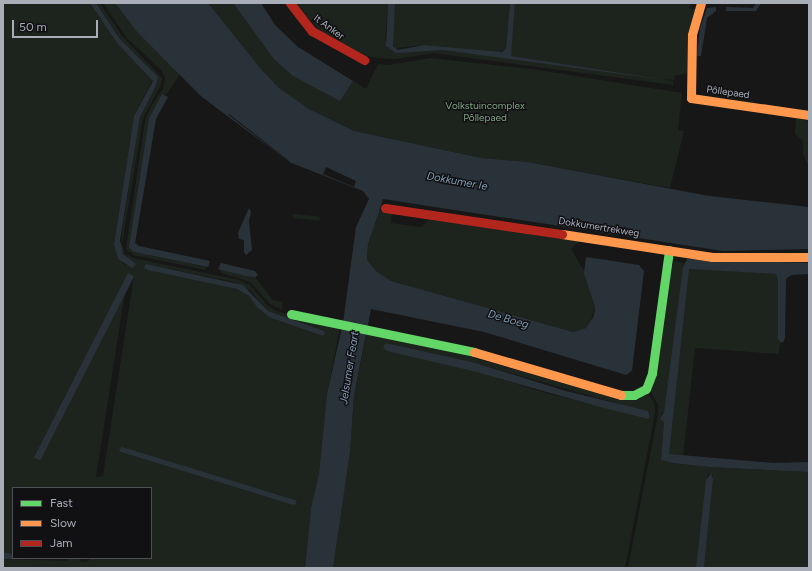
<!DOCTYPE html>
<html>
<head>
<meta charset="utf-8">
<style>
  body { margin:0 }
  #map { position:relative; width:812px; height:571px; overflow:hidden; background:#171717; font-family:Figtree,sans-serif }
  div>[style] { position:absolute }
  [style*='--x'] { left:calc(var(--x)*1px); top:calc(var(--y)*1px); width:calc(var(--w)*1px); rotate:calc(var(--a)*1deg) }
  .green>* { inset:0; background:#1d241e; transform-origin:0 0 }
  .water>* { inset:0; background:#2a3239; transform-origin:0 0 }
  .pier>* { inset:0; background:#171717; transform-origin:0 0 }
  .fast>* { height:9px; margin:-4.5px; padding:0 4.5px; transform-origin:4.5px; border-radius:4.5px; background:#63d668 }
  .slow>* { height:9px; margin:-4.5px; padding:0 4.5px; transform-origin:4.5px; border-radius:4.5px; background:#ff974d }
  .jam>* { height:9px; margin:-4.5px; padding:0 4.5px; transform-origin:4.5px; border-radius:4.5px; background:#b3261e }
  span { translate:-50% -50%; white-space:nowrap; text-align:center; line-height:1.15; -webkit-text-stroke:3px #111113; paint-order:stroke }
  .street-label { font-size:10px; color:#a8adb8 }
  .park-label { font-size:10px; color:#7fa381 }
  .water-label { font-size:11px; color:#7f9bb3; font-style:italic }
  .frame { position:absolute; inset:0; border:4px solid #a8adb8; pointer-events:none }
  .legend { position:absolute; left:12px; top:487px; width:140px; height:72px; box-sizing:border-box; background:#111113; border:1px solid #4d4f55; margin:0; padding:5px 7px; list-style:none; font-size:12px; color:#a8adb8 }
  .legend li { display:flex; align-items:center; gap:8px; height:20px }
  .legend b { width:20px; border:1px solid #4d4f55 }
  .scale { position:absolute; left:12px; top:20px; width:86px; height:18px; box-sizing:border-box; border:2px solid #a8adb8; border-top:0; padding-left:5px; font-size:12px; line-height:14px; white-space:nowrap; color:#a8adb8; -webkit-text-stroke:3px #111113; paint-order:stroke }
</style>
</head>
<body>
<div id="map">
  <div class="green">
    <i style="clip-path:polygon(evenodd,3px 3px,90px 3px,117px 43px,153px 79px,134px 116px,114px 245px,118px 259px,127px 266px,131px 261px,121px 250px,122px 231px,140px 117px,156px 86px,158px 77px,119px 38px,96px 3px,100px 3px,122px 36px,162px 78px,161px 85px,143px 118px,122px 244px,125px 253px,133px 258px,239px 280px,250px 285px,268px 306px,276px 311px,340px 328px,327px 394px,319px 474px,311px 508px,305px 568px,3px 568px,3px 559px,67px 561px,69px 558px,79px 558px,81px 562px,87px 562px,91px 558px,151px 558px,151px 488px,13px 488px,13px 554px,3px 552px,3px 3px,146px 264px,234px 282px,250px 290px,268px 311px,324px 331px,325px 334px,323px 336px,262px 312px,249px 296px,237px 289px,146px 264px,3px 3px,128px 273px,134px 276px,103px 476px,96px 477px,128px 273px,3px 3px,120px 448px,295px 500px,297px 504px,293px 505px,121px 452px,120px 448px)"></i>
    <i style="clip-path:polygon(103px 3px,115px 3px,138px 33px,180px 74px,166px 95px,162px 94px,149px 118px,137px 194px,134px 252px,206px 267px,206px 270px,134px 255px,126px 249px,145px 121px,150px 108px,163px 89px,165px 77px,161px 70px,127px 38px)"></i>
    <i style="clip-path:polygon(208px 3px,233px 3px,253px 31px,340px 101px,353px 81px,366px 89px,378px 64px,388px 65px,430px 58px,532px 69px,682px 93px,678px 130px,684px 131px,670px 188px,528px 162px,481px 158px,354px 131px,309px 109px,279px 88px,261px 69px)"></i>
    <i style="clip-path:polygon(294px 3px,388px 3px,385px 39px,388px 48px,410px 52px,431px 49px,510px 57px,673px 81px,673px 85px,434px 53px,396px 59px,378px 58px,367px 56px,325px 35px)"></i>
    <i style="clip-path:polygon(395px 3px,510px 3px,506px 48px,500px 52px,424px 45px,395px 48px,392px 40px)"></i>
    <i style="clip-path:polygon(515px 3px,691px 3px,689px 8px,696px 9px,687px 73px,675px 76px,674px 80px,652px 78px,510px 56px)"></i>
    <i style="clip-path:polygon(796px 118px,809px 121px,809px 166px,803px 154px,803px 141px,795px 134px)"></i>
    <i style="clip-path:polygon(378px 210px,392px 214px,391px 223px,414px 226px,421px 227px,430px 219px,583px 238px,571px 249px,584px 271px,595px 307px,590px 323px,586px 328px,573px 332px,391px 281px,376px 271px,367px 260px,368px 244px)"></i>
    <i style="left:293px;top:214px;width:27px;height:4px;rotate:6deg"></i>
    <i style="clip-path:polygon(675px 261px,684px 263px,664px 412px,661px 414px,664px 422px,661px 460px,671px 463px,710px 467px,809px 472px,809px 568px,704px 568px,713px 479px,713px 475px,708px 474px,696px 568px,628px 568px,658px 414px,658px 405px,651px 392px,672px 267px)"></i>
    <i style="clip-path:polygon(692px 268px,776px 274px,778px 281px,780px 343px,779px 354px,695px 348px,683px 457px,669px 454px,669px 436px,688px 270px)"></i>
    <i style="clip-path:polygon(219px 269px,255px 277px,273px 300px,282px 302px,282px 310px,269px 303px,250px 282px,222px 273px)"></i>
    <i style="clip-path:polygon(evenodd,367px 333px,451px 351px,565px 384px,647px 393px,654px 402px,655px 413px,625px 568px,333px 568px,350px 452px,354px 395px,367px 333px,386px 343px,472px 362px,650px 413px,650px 416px,648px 419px,539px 391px,386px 343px)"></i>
  </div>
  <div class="water">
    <i style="clip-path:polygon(90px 3px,96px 3px,119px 38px,158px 77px,156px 86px,140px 117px,120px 240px,123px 254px,136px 264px,132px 268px,118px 259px,114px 245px,134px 116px,153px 81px,117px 43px)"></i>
    <i style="clip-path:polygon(115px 3px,208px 3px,261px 69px,279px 88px,309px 109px,354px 131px,481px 158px,528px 162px,709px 196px,809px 207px,809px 249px,723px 251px,383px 199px,368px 244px,367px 260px,376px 271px,391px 281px,573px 332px,586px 328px,594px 316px,595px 307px,584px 273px,586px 257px,639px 265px,644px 271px,632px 371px,626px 375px,484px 332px,371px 309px,354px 395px,350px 452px,333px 568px,305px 568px,311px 508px,319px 474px,327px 394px,343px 323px,356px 227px,369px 199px,363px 191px,289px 162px,202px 97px,138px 33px)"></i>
    <i style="clip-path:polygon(233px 3px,261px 3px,275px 25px,298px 47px,353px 81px,340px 101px,293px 76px,274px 59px)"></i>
    <i style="clip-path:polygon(388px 3px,395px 3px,393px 46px,398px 50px,424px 45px,502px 52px,506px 48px,510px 3px,515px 3px,511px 56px,673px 81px,443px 50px,396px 53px,386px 46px)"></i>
    <i style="clip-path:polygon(756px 3px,761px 3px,756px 11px,726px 11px,726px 7px,753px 8px)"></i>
    <i style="clip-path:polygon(716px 7px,716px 11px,707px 18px,701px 56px,697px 56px,700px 28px,707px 8px)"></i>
    <i style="clip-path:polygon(162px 94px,168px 97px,156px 119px,135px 243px,139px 246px,210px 261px,208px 267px,134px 252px,129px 247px,149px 118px)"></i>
    <i style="clip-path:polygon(249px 208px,251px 212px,249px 221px,252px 250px,246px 255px,244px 252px,244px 240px,239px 239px,238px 233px)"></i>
    <i style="clip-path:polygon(687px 259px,809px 263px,809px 274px,791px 275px,786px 279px,785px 337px,784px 341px,781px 343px,778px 339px,778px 281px,776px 274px,689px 269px,669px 454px,773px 463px,809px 462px,809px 472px,710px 467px,672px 463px,661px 460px,664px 422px,660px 419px,664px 412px,683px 267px)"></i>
    <i style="clip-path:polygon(221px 263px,255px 271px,258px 275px,256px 277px,246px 276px,218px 269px)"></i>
    <i style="clip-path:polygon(146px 264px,243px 285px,268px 311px,324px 331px,325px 334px,323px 336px,269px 317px,257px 307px,249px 296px,237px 289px,148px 270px,144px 268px)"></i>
    <i style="left:128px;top:273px;width:7px;height:207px;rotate:27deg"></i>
    <i style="clip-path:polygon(386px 343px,472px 362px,566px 391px,648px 411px,650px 416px,648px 419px,600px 407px,473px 371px,387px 351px,383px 347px)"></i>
    <i style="clip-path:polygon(122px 447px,295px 500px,297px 504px,293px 505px,121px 452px,119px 450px)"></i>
    <i style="clip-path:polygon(711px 473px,713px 479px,704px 568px,696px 568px,706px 480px)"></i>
    <i style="clip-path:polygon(3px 552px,13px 554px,13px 558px,70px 559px,3px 559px)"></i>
  </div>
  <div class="pier">
    <i style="left:229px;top:114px;width:77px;height:1px;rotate:38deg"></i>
    <i style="clip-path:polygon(326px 167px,356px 181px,354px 187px,323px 174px)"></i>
  </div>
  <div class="fast">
    <i style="--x:291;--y:314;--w:187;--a:11.7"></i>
    <i style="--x:621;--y:395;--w:13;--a:0"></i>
    <i style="--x:634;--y:395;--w:13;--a:-27"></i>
    <i style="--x:646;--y:389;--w:17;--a:-69"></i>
    <i style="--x:652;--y:373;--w:124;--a:-82.1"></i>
  </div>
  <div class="slow">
    <i style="--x:701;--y:3;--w:33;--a:106"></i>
    <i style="--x:692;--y:35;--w:63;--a:90.9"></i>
    <i style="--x:691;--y:98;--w:119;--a:8.2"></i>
    <i style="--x:562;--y:234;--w:152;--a:8.7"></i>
    <i style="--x:712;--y:257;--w:97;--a:0"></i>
    <i style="--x:474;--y:352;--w:153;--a:16.3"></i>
  </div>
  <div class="jam">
    <i style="--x:290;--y:3;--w:36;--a:52"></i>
    <i style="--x:312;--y:31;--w:60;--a:29.1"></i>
    <i style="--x:385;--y:208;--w:179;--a:8.4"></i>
  </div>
  <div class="street-label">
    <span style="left:329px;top:27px;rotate:36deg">It Anker</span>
    <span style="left:728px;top:92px;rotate:8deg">Pôllepaed</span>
    <span style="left:599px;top:227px;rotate:9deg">Dokkumertrekweg</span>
  </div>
  <div class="park-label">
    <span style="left:485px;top:111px">Volkstuincomplex<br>Pôllepaed</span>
  </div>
  <div class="water-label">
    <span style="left:457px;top:182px;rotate:10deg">Dokkumer Ie</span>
    <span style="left:508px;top:320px;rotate:16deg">De Boeg</span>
    <span style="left:350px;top:368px;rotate:-81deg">Jelsumer Feart</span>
  </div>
  <div class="frame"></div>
  <ul class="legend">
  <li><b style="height:5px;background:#63d668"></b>Fast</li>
  <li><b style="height:5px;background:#ff974d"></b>Slow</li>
  <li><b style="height:5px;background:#b3261e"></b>Jam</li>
  </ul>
  <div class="scale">50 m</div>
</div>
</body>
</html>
